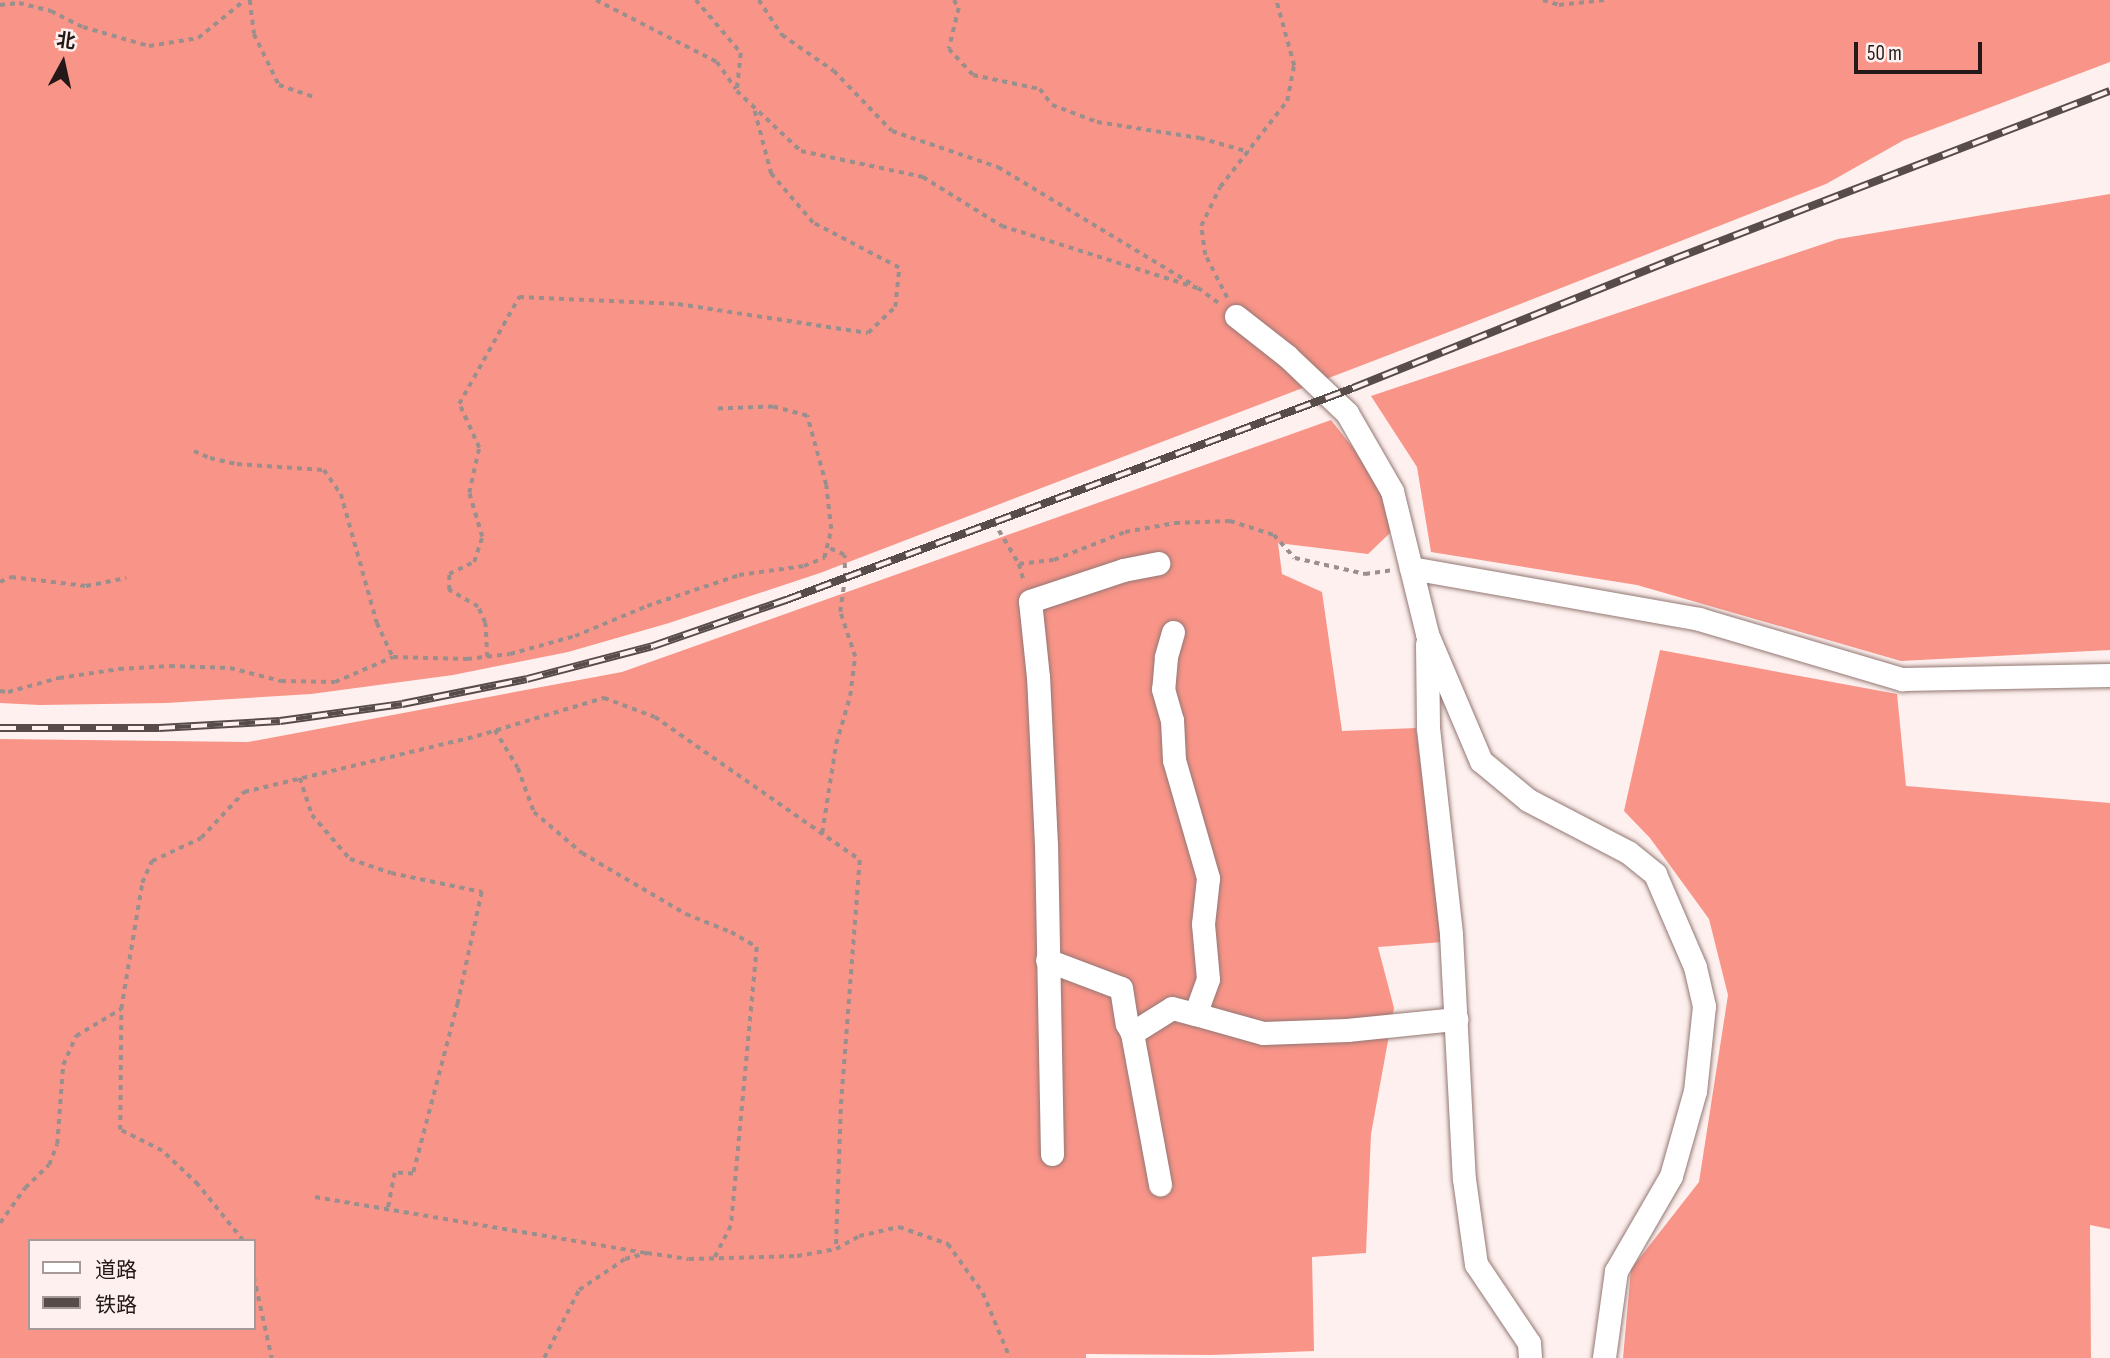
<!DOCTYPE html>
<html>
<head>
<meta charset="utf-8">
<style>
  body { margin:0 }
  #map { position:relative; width:2110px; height:1358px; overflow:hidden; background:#fdf0ee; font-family:"Sofia Sans Condensed","Noto Sans SC",sans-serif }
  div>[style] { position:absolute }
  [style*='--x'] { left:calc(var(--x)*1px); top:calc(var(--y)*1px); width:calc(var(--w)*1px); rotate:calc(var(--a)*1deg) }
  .forest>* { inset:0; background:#f89488 }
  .path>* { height:3.5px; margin-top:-1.75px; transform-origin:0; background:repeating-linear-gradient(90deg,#9b8f8d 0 5px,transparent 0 10px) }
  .roads { filter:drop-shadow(0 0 2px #937773) drop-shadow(0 0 2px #937773) }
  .minor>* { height:23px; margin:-11.5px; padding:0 11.5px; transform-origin:11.5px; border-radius:11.5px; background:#fff }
  .rail>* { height:8px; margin-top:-4px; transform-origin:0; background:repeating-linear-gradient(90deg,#fdf0ee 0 16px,#584c4b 0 32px); box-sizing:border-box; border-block:2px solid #584c4b }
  span { translate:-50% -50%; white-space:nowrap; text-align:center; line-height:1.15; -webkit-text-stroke:6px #fdf0ee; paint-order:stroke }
  .legend { position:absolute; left:28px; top:1239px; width:228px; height:91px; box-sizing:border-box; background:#fdf0ee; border:2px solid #a69a98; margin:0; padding:9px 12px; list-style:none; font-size:21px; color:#241918 }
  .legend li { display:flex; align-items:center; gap:14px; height:35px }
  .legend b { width:35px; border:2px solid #a69a98 }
  .north { position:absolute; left:28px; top:28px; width:70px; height:70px; -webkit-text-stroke:5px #fdf0ee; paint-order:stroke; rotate:8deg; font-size:19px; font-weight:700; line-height:28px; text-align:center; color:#241918 }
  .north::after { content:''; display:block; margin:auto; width:24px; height:32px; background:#241918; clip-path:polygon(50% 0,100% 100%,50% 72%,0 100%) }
  .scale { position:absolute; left:1854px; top:42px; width:128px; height:32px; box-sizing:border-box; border:4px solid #241918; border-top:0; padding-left:9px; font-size:21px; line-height:24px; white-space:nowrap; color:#241918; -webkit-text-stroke:5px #fdf0ee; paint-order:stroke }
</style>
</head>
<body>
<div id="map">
  <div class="forest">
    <i style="clip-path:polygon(0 0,2110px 0,2110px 62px,1904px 140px,1826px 184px,1459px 328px,820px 573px,669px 623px,568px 652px,453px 675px,311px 694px,166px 703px,40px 705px,0 703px)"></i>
    <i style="clip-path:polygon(2110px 194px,2110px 650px,1901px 661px,1637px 585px,1431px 552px,1417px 467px,1371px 396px,1838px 239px)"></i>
    <i style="clip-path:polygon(evenodd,1331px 420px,1377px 478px,1392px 531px,1368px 554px,1278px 543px,1282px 574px,1322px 592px,1342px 731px,1416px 728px,1443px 942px,1378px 947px,1394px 1008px,1371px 1134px,1366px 1253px,1312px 1257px,1314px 1351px,1211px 1355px,1086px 1354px,1086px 1358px,0 1358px,0 739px,248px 742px,622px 672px,1331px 420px,30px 1241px,254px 1241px,254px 1328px,30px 1328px,30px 1241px)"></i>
    <i style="clip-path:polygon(1660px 650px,1897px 694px,1906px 786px,2110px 803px,2110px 1229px,2090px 1225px,2091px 1358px,1623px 1358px,1631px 1269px,1699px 1182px,1728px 995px,1709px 919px,1650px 838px,1624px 811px)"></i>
  </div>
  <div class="path">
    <i style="--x:250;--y:0;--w:34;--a:83"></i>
    <i style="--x:254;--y:34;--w:57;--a:63.9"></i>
    <i style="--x:279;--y:85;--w:39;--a:19"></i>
    <i style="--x:596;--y:0;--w:136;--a:27.1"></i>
    <i style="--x:717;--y:62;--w:33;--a:55"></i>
    <i style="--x:696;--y:0;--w:70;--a:49.7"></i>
    <i style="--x:741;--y:53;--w:38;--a:96"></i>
    <i style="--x:737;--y:91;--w:88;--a:43.2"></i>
    <i style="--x:801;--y:151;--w:125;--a:12"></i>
    <i style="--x:923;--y:177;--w:93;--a:31.8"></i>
    <i style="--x:1002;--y:226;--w:206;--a:17.6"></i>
    <i style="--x:759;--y:0;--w:42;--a:56.7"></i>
    <i style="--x:782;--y:35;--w:63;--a:34.7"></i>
    <i style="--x:834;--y:71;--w:83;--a:46"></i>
    <i style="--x:892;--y:131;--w:112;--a:18.8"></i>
    <i style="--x:998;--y:167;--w:227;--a:31.1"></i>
    <i style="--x:954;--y:0;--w:9;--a:58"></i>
    <i style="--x:959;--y:8;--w:42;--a:103.7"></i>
    <i style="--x:949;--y:49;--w:35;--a:47"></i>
    <i style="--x:973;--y:75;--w:68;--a:11.8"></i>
    <i style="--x:1040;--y:89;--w:20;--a:53"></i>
    <i style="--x:1052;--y:105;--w:48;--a:20.7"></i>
    <i style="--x:1097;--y:122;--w:104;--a:8.8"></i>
    <i style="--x:1200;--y:138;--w:51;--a:15.9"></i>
    <i style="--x:1543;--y:0;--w:17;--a:17"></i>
    <i style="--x:1559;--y:5;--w:46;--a:-6.2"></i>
    <i style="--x:0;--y:5;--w:19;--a:-6"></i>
    <i style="--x:19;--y:3;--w:33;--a:14"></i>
    <i style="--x:51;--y:11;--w:36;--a:27"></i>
    <i style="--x:83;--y:27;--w:69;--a:16.1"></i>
    <i style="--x:149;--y:46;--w:50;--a:-9.3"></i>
    <i style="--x:198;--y:38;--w:60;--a:-39"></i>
    <i style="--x:1198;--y:288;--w:27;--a:36"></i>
    <i style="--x:1227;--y:298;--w:48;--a:-117.1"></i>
    <i style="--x:1205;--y:255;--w:29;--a:-98"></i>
    <i style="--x:1201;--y:226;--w:43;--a:-64"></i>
    <i style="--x:1220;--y:187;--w:109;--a:-52.1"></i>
    <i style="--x:1287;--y:101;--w:36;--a:-79"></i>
    <i style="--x:1294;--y:66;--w:68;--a:-105.3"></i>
    <i style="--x:194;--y:451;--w:17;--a:24"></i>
    <i style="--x:210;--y:458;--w:28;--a:13"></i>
    <i style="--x:237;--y:464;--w:87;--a:3.9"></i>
    <i style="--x:324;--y:470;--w:29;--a:55"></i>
    <i style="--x:341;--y:494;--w:134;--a:74.4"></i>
    <i style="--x:377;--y:623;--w:38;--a:65"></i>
    <i style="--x:994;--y:522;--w:49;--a:59.2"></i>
    <i style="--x:1019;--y:564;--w:35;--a:-7"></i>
    <i style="--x:1054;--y:560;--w:76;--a:-21.5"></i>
    <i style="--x:1125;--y:532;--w:51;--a:-10.2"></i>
    <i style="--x:1175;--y:523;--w:55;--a:-2.1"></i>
    <i style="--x:1230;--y:521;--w:46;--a:17.7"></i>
    <i style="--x:1274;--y:535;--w:31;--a:48"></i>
    <i style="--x:1295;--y:558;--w:72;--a:12.9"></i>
    <i style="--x:1365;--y:574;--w:27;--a:-8"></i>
    <i style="--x:1019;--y:564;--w:19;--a:74"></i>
    <i style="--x:0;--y:582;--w:12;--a:-24"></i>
    <i style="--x:11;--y:577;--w:76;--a:6.8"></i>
    <i style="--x:86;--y:586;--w:41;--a:-11.3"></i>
    <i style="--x:487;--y:657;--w:34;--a:-93"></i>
    <i style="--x:485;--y:623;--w:17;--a:-114"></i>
    <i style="--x:478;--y:607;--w:34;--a:-150"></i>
    <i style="--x:449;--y:590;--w:16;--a:-90"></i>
    <i style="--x:449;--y:574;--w:28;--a:-26"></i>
    <i style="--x:474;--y:562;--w:26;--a:-72"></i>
    <i style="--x:482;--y:537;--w:46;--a:-106.5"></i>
    <i style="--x:469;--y:493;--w:46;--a:-77.5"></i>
    <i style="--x:479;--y:448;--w:48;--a:-114.4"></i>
    <i style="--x:459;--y:404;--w:123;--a:-60.7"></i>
    <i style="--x:519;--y:297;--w:159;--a:2.5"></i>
    <i style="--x:678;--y:304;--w:192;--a:8.7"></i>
    <i style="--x:868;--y:333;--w:37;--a:-44"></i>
    <i style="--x:895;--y:307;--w:39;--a:-84"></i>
    <i style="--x:899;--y:268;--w:97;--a:-152.4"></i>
    <i style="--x:813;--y:223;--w:65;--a:-130.6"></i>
    <i style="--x:771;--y:174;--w:70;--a:-104.8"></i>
    <i style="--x:0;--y:691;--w:8;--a:7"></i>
    <i style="--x:8;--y:692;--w:53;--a:-15.4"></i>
    <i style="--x:59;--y:678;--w:61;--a:-8.5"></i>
    <i style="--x:119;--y:669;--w:51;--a:-3.4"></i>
    <i style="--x:170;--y:666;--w:60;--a:1.9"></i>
    <i style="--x:230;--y:668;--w:53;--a:14.3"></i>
    <i style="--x:281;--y:681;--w:54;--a:1.1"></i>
    <i style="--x:335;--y:682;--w:63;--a:-23.3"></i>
    <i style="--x:393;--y:657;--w:74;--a:1.5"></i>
    <i style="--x:467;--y:659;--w:43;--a:-6.6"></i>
    <i style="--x:510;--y:654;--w:67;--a:-15.5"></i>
    <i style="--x:575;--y:636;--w:78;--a:-22.6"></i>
    <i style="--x:647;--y:606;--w:97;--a:-18.6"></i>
    <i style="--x:739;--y:575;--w:66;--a:-7.9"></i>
    <i style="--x:804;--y:566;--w:22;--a:-22"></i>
    <i style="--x:824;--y:558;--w:30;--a:-76"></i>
    <i style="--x:831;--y:529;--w:44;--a:-96.5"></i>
    <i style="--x:826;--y:485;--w:72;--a:-105.4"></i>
    <i style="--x:807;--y:416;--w:35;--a:-165"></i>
    <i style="--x:773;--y:407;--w:55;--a:177.9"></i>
    <i style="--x:495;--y:730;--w:44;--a:58.8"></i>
    <i style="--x:518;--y:768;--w:47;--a:70"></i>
    <i style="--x:534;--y:812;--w:63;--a:40.5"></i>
    <i style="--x:582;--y:853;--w:121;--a:30.4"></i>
    <i style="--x:686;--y:914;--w:48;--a:21.8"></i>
    <i style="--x:731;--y:932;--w:30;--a:30"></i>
    <i style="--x:757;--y:947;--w:280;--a:95.3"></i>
    <i style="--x:731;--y:1226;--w:36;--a:117"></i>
    <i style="--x:300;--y:778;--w:39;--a:72"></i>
    <i style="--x:312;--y:815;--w:58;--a:49.2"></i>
    <i style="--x:350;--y:859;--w:43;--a:18.9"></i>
    <i style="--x:391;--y:873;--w:93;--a:11.8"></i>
    <i style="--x:482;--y:892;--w:114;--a:102.2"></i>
    <i style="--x:458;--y:1003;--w:177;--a:104.7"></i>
    <i style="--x:413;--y:1174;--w:18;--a:-177"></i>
    <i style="--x:395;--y:1173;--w:37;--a:101"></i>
    <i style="--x:822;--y:833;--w:90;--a:-81.1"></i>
    <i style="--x:836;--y:744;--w:50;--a:-73.7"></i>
    <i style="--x:850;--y:696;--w:39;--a:-83"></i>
    <i style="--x:855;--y:657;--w:47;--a:-108.4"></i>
    <i style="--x:840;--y:612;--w:34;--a:-82"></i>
    <i style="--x:845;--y:578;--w:23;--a:-92"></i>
    <i style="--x:844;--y:555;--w:20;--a:-156"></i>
    <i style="--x:315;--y:1197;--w:335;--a:9.6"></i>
    <i style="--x:0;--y:1223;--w:43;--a:-54.5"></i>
    <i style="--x:25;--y:1188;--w:33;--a:-44"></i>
    <i style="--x:49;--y:1165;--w:22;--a:-69"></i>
    <i style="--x:57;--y:1144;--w:79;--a:-85.7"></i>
    <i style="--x:63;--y:1065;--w:32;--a:-66"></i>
    <i style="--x:76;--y:1036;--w:52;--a:-31"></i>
    <i style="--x:243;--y:1241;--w:72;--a:-128.8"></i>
    <i style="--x:198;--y:1185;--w:50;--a:-136.6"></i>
    <i style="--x:162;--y:1151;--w:47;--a:-153.4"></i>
    <i style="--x:120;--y:1130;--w:121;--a:-89.5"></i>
    <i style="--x:121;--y:1009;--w:128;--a:-80.5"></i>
    <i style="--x:142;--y:883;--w:24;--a:-66"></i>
    <i style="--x:152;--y:861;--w:54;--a:-25.1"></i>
    <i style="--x:201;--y:838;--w:63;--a:-46.9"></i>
    <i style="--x:244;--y:792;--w:240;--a:-13.5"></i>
    <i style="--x:477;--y:736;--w:133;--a:-16.7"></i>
    <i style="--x:604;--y:698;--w:54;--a:20.4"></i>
    <i style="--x:655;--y:717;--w:250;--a:34.9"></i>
    <i style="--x:860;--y:860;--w:250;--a:94.4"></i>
    <i style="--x:841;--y:1109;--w:140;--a:92"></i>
    <i style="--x:254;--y:1277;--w:83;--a:77.5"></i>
    <i style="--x:544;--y:1358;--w:76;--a:-62.8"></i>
    <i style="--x:579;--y:1290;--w:55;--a:-34"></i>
    <i style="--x:625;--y:1259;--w:23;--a:-15"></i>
    <i style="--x:647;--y:1253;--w:42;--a:8.1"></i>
    <i style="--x:689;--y:1259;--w:108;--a:-1.6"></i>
    <i style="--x:797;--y:1256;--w:40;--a:-10"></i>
    <i style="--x:836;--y:1249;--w:26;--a:-29"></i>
    <i style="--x:859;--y:1236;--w:41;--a:-12.7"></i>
    <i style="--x:899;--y:1227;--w:52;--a:19.1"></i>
    <i style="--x:948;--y:1244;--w:60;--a:54.5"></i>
    <i style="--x:983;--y:1293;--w:70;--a:67.4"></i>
  </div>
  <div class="roads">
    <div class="minor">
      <i style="--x:1236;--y:316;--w:65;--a:38.1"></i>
      <i style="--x:1287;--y:356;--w:83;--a:43.5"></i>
      <i style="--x:1347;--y:413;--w:90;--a:60"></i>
      <i style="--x:1392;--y:491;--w:147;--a:76.2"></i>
      <i style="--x:1427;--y:634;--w:138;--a:67"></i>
      <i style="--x:1481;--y:761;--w:61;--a:39.7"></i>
      <i style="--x:1528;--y:800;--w:113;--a:27.5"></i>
      <i style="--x:1628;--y:852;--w:35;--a:39"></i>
      <i style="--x:1655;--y:874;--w:101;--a:66.7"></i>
      <i style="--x:1695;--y:967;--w:40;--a:77"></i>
      <i style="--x:1704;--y:1006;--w:85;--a:96"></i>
      <i style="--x:1695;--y:1091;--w:88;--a:105.8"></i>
      <i style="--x:1671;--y:1176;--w:110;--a:120.1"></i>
      <i style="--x:1616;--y:1271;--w:88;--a:97.9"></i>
      <i style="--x:1411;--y:568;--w:292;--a:10"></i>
      <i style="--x:1699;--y:619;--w:212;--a:16.5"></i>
      <i style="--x:1902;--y:679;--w:208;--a:-1.1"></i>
      <i style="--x:1173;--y:632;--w:26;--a:106"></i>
      <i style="--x:1166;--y:657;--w:32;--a:95"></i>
      <i style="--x:1163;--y:689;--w:32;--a:74"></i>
      <i style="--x:1172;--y:720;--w:40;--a:87.1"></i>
      <i style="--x:1174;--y:760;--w:123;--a:73.9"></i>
      <i style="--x:1208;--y:878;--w:46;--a:96.2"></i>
      <i style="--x:1203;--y:924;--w:55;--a:84.8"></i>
      <i style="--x:1208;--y:979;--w:37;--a:110"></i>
      <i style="--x:1195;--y:1014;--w:71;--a:15.6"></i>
      <i style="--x:1263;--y:1033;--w:84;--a:-2"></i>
      <i style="--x:1347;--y:1030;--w:110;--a:-5.8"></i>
      <i style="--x:1427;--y:644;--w:84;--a:89.3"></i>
      <i style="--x:1428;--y:728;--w:207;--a:83.6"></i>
      <i style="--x:1451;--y:934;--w:245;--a:87"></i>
      <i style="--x:1464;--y:1179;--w:86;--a:82"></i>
      <i style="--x:1476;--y:1264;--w:95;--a:56.1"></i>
      <i style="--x:1529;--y:1343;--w:15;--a:86"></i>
      <i style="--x:1047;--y:960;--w:79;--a:20.7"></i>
      <i style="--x:1121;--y:988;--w:36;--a:81"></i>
      <i style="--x:1127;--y:1024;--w:10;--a:61"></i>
      <i style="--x:1132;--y:1033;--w:47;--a:-32"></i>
      <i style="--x:1172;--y:1008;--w:24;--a:15"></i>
      <i style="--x:1132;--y:1033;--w:154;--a:79.5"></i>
      <i style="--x:1052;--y:1154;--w:309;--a:-91.1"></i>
      <i style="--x:1046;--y:845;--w:168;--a:-92.7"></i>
      <i style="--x:1038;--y:677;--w:76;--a:-96"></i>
      <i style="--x:1030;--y:601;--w:98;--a:-18.4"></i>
      <i style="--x:1123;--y:570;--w:36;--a:-11"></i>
    </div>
  </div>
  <div class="rail">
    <i style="--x:0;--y:728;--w:159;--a:0"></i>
    <i style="--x:159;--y:728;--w:121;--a:-3.3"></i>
    <i style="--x:280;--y:721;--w:123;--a:-7.9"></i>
    <i style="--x:402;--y:704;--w:127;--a:-11.3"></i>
    <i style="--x:527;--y:679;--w:130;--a:-14.7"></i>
    <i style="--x:653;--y:646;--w:141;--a:-19.1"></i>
    <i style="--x:786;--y:600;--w:605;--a:-20.5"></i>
    <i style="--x:1353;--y:388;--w:346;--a:-21.9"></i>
    <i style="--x:1674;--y:259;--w:467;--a:-21.1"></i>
  </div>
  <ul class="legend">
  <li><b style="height:9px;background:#fff"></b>道路</li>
  <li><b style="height:9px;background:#584c4b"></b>铁路</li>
  </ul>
  <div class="north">北</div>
  <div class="scale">50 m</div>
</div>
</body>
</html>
